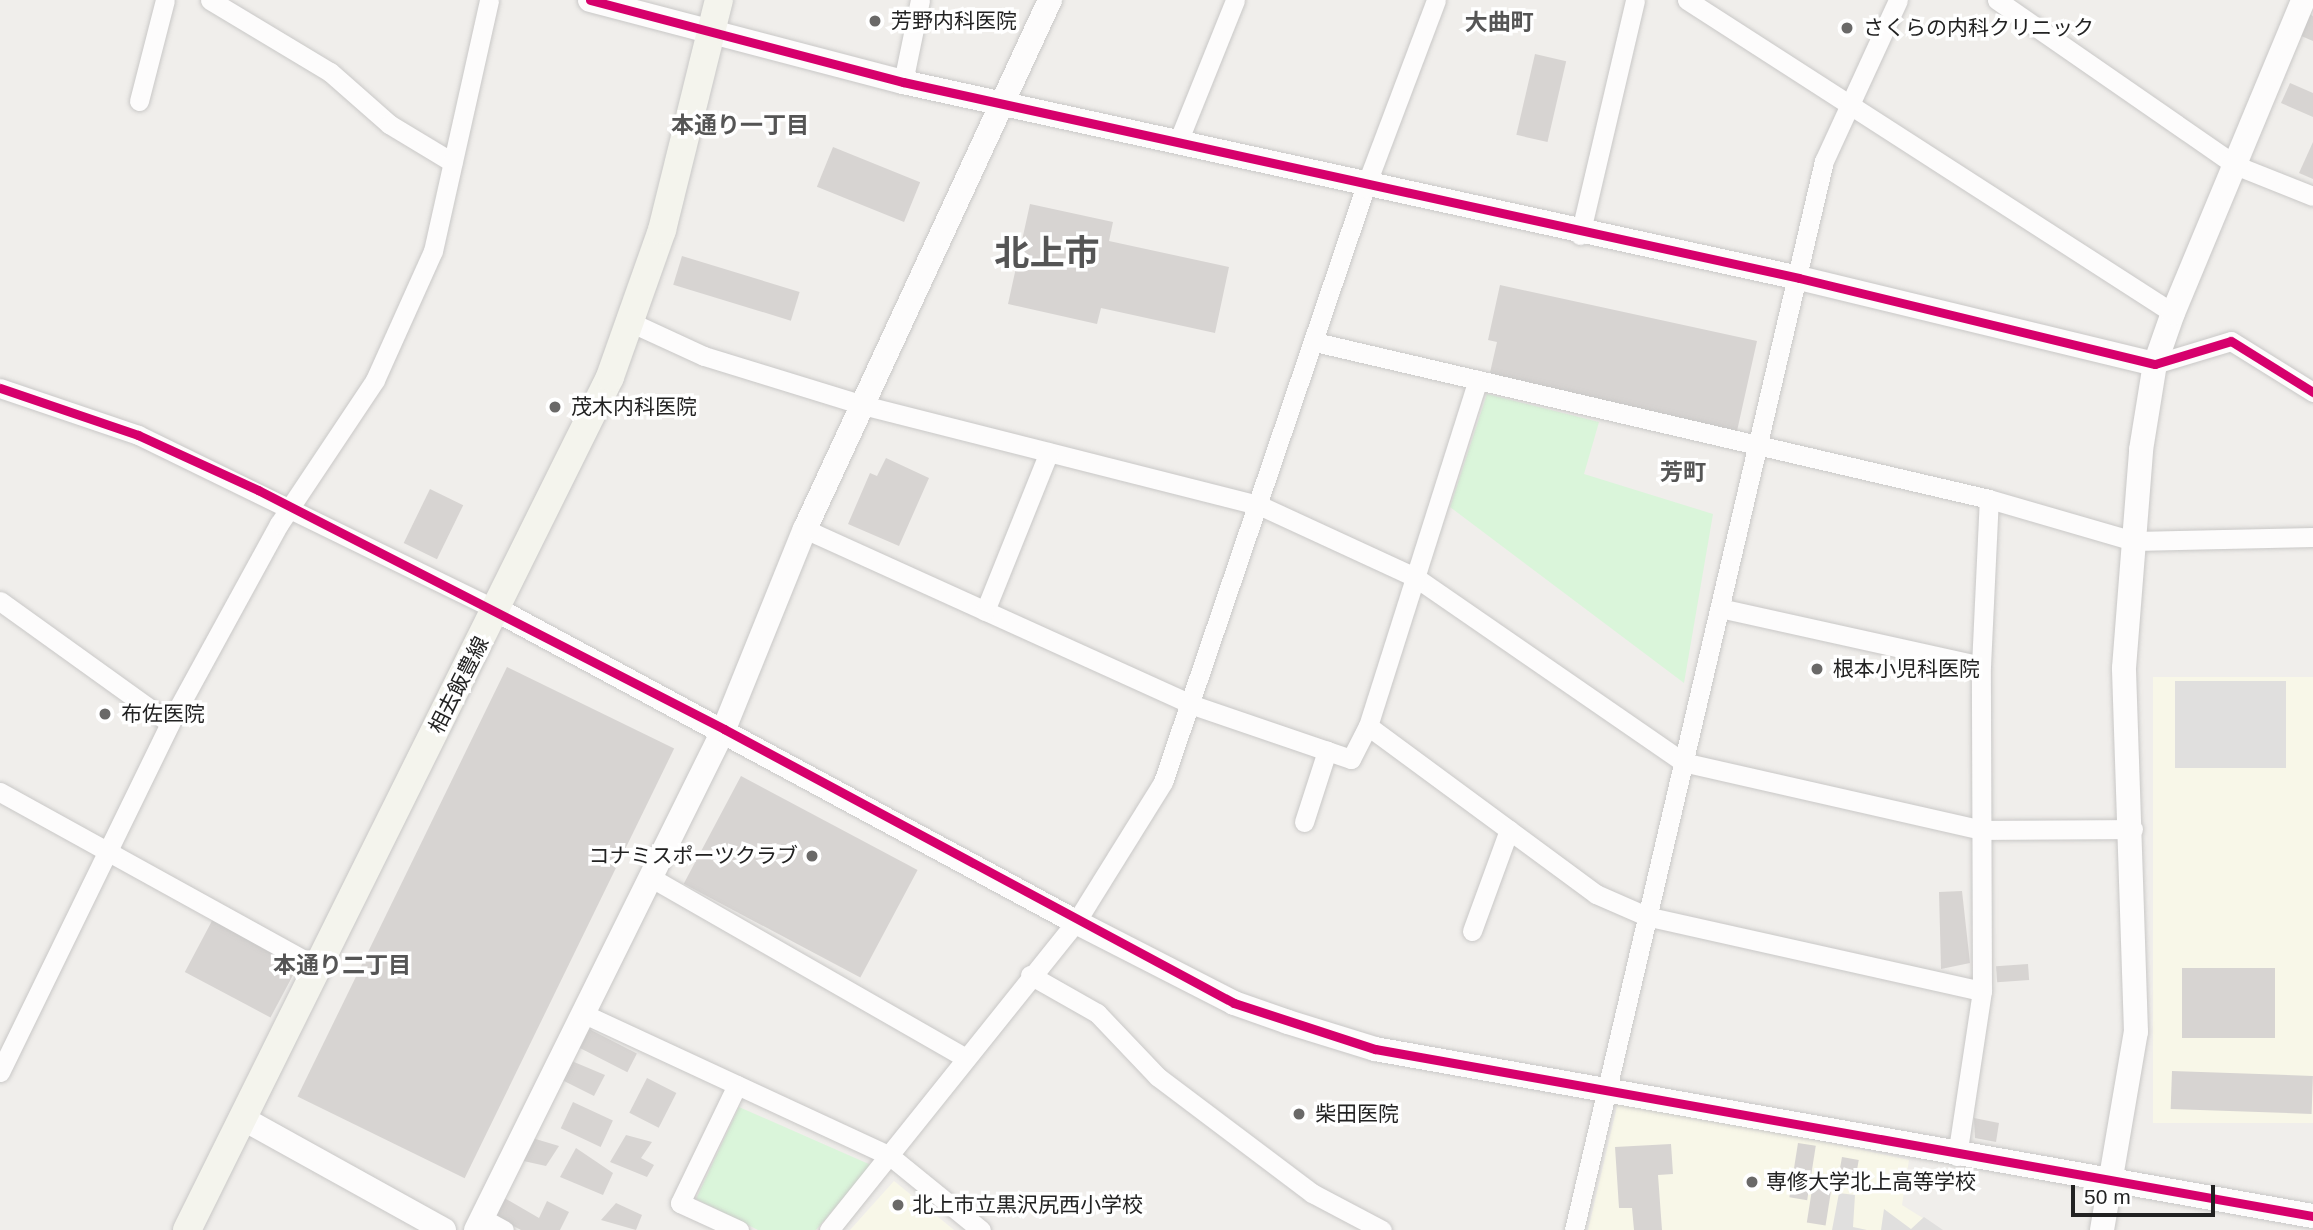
<!DOCTYPE html>
<html>
<head>
<meta charset="utf-8">
<style>
  body { margin:0 }
  #map { position:relative; width:2313px; height:1230px; overflow:hidden; background:#f0eeeb; font-family:Arial,"Noto Sans JP",sans-serif }
  div>[style] { position:absolute }
  [style*='--x'] { left:calc(var(--x)*1px); top:calc(var(--y)*1px); width:calc(var(--w)*1px); rotate:calc(var(--a)*1deg) }
  .education>* { inset:0; background:#f8f7e8; transform-origin:0 0 }
  .park>* { inset:0; background:#daf5da }
  .parking>* { inset:0; background:#e0dfde; transform-origin:0 0 }
  .building>* { inset:0; background:#d7d4d2; transform-origin:0 0 }
  .roads { filter:drop-shadow(0 0 2px #c9c8c7) drop-shadow(0 0 2px #c9c8c7) }
  .minor>* { height:19px; margin:-9.5px; padding:0 9.5px; transform-origin:9.5px; border-radius:9.5px; background:#fdfcfc }
  .tertiary>* { height:24px; margin:-12px; padding:0 12px; transform-origin:12px; border-radius:12px; background:#fdfcfc }
  .secondary>* { height:28px; margin:-14px; padding:0 14px; transform-origin:14px; border-radius:14px; background:#f4f4ed }
  .cycleway>* { height:9px; margin:-4.5px; padding:0 4.5px; transform-origin:4.5px; border-radius:4.5px; background:#d6006c }
  .dots>* { width:19px; height:19px; translate:-50% -50%; box-sizing:border-box; border:4px solid #fff; border-radius:50% }
  span { translate:-50% -50%; white-space:nowrap; text-align:center; line-height:1.15; -webkit-text-stroke:7px #fff; paint-order:stroke }
  .poi-label { font-size:21px; color:#222 }
  .left { translate:0 -50%; text-align:left }
  .right { translate:-100% -50%; text-align:right }
  .street-label { font-size:21px; color:#222 }
  .neighbourhood-label { font-size:23px; color:#555; font-weight:700 }
  .town-label { font-size:35px; color:#555; font-weight:700 }
  .scale { position:absolute; left:2071px; top:1185px; width:144px; height:32px; box-sizing:border-box; border:4px solid #222; border-top:0; padding-left:9px; font-size:21px; line-height:24px; white-space:nowrap; color:#222; -webkit-text-stroke:5px #fff; paint-order:stroke }
</style>
</head>
<body>
<div id="map">
  <div class="education">
    <i style="left:2313px;top:677px;width:446px;height:160px;rotate:90deg"></i>
    <i style="clip-path:polygon(1619px 1098px,1909px 1160px,1902px 1205px,1942px 1230px,1588px 1230px)"></i>
    <i style="clip-path:polygon(894px 1181px,954px 1230px,850px 1230px)"></i>
  </div>
  <div class="park">
    <i style="clip-path:polygon(1487px 394px,1599px 422px,1584px 474px,1713px 514px,1684px 683px,1450px 507px)"></i>
    <i style="clip-path:polygon(739px 1107px,871px 1165px,816px 1230px,758px 1230px,696px 1199px)"></i>
  </div>
  <div class="parking">
    <i style="left:2175px;top:681px;width:111px;height:87px"></i>
    <i style="clip-path:polygon(1839px 1193px,1855px 1195px,1853px 1227px,1867px 1230px,1832px 1230px)"></i>
    <i style="clip-path:polygon(1884px 1209px,1911px 1229px,1924px 1217px,1943px 1230px,1881px 1230px)"></i>
  </div>
  <div class="building">
    <i style="clip-path:polygon(2309px 14px,2313px 16px,2313px 41px,2299px 35px)"></i>
    <i style="left:1535px;top:54px;width:32px;height:83px;rotate:13deg"></i>
    <i style="clip-path:polygon(2290px 83px,2313px 93px,2313px 117px,2281px 103px)"></i>
    <i style="clip-path:polygon(2313px 142px,2313px 179px,2299px 173px)"></i>
    <i style="left:833px;top:147px;width:94px;height:43px;rotate:22deg"></i>
    <i style="clip-path:polygon(1030px 204px,1113px 222px,1109px 241px,1229px 267px,1215px 333px,1101px 308px,1097px 324px,1008px 304px)"></i>
    <i style="left:682px;top:256px;width:123px;height:30px;rotate:17deg"></i>
    <i style="clip-path:polygon(1500px 285px,1757px 341px,1737px 431px,1489px 377px,1497px 342px,1488px 340px)"></i>
    <i style="clip-path:polygon(886px 458px,929px 478px,899px 546px,848px 524px,870px 473px,877px 476px)"></i>
    <i style="left:430px;top:489px;width:37px;height:60px;rotate:26deg"></i>
    <i style="left:507px;top:667px;width:186px;height:478px;rotate:26deg"></i>
    <i style="left:741px;top:776px;width:200px;height:122px;rotate:28deg"></i>
    <i style="clip-path:polygon(1962px 891px,1970px 963px,1941px 969px,1939px 892px)"></i>
    <i style="left:213px;top:919px;width:97px;height:60px;rotate:28deg"></i>
    <i style="left:2028px;top:964px;width:16px;height:32px;rotate:86deg"></i>
    <i style="left:2182px;top:968px;width:93px;height:70px"></i>
    <i style="left:587px;top:1028px;width:56px;height:21px;rotate:27deg"></i>
    <i style="clip-path:polygon(567px 1059px,605px 1075px,594px 1096px,556px 1077px)"></i>
    <i style="left:2172px;top:1071px;width:141px;height:38px;rotate:2deg"></i>
    <i style="left:647px;top:1078px;width:33px;height:39px;rotate:27deg"></i>
    <i style="left:573px;top:1102px;width:44px;height:29px;rotate:25deg"></i>
    <i style="clip-path:polygon(1974px 1118px,1999px 1123px,1996px 1142px,1975px 1138px)"></i>
    <i style="clip-path:polygon(626px 1135px,652px 1142px,641px 1158px,654px 1165px,647px 1177px,610px 1162px)"></i>
    <i style="clip-path:polygon(529px 1137px,559px 1146px,546px 1166px,519px 1160px)"></i>
    <i style="left:1798px;top:1143px;width:18px;height:55px;rotate:9deg"></i>
    <i style="clip-path:polygon(1671px 1144px,1673px 1174px,1658px 1175px,1662px 1230px,1634px 1230px,1632px 1208px,1619px 1208px,1615px 1147px)"></i>
    <i style="clip-path:polygon(576px 1148px,613px 1173px,603px 1195px,560px 1177px)"></i>
    <i style="left:1842px;top:1157px;width:17px;height:27px;rotate:10deg"></i>
    <i style="left:1814px;top:1177px;width:19px;height:46px;rotate:9deg"></i>
    <i style="clip-path:polygon(501px 1196px,539px 1218px,547px 1201px,569px 1212px,560px 1230px,521px 1230px,496px 1217px)"></i>
    <i style="clip-path:polygon(616px 1203px,642px 1215px,636px 1230px,601px 1220px)"></i>
  </div>
  <div class="roads">
    <div class="minor">
      <i style="--x:210;--y:0;--w:140;--a:31"></i>
      <i style="--x:330;--y:72;--w:79;--a:41.4"></i>
      <i style="--x:389;--y:124;--w:74;--a:31.1"></i>
      <i style="--x:1687;--y:0;--w:578;--a:32.78"></i>
      <i style="--x:1997;--y:0;--w:290;--a:34.7"></i>
      <i style="--x:2235;--y:165;--w:84;--a:21.7"></i>
      <i style="--x:903;--y:82;--w:84;--a:-78.3"></i>
      <i style="--x:139;--y:101;--w:104;--a:-75.6"></i>
      <i style="--x:1178;--y:142;--w:153;--a:-68.1"></i>
      <i style="--x:1580;--y:235;--w:241;--a:-76.8"></i>
      <i style="--x:630;--y:322;--w:81;--a:24.7"></i>
      <i style="--x:704;--y:356;--w:166;--a:17.1"></i>
      <i style="--x:863;--y:405;--w:408;--a:14.2"></i>
      <i style="--x:1259;--y:505;--w:172;--a:24.8"></i>
      <i style="--x:1415;--y:577;--w:326;--a:34.6"></i>
      <i style="--x:1683;--y:762;--w:307;--a:12.8"></i>
      <i style="--x:1982;--y:830;--w:151;--a:-0.4"></i>
      <i style="--x:1315;--y:342;--w:692;--a:13.11"></i>
      <i style="--x:1989;--y:499;--w:151;--a:16.2"></i>
      <i style="--x:2134;--y:541;--w:179;--a:-1.3"></i>
      <i style="--x:2155;--y:364;--w:79;--a:-16.8"></i>
      <i style="--x:2231;--y:341;--w:97;--a:31.9"></i>
      <i style="--x:0;--y:388;--w:146;--a:18.8"></i>
      <i style="--x:138;--y:435;--w:399;--a:26"></i>
      <i style="--x:805;--y:529;--w:423;--a:24.4"></i>
      <i style="--x:1190;--y:704;--w:170;--a:18.9"></i>
      <i style="--x:1351;--y:759;--w:37;--a:-63"></i>
      <i style="--x:1368;--y:726;--w:363;--a:-72.4"></i>
      <i style="--x:0;--y:601;--w:209;--a:35.7"></i>
      <i style="--x:1720;--y:608;--w:267;--a:12.5"></i>
      <i style="--x:985;--y:611;--w:171;--a:-68.1"></i>
      <i style="--x:1368;--y:726;--w:283;--a:36.4"></i>
      <i style="--x:1596;--y:894;--w:55;--a:23.7"></i>
      <i style="--x:1646;--y:916;--w:344;--a:12.6"></i>
      <i style="--x:0;--y:792;--w:362;--a:28.9"></i>
      <i style="--x:1304;--y:822;--w:75;--a:-72.1"></i>
      <i style="--x:650;--y:877;--w:364;--a:29.8"></i>
      <i style="--x:1472;--y:931;--w:108;--a:-69.9"></i>
      <i style="--x:1030;--y:975;--w:77;--a:29.6"></i>
      <i style="--x:1097;--y:1013;--w:88;--a:46.4"></i>
      <i style="--x:1158;--y:1077;--w:193;--a:37"></i>
      <i style="--x:1312;--y:1193;--w:79;--a:27.9"></i>
      <i style="--x:582;--y:1013;--w:340;--a:24.9"></i>
      <i style="--x:890;--y:1156;--w:117;--a:39.1"></i>
      <i style="--x:0;--y:1072;--w:388;--a:-64"></i>
      <i style="--x:170;--y:723;--w:227;--a:-61.3"></i>
      <i style="--x:279;--y:524;--w:173;--a:-56.3"></i>
      <i style="--x:375;--y:380;--w:141;--a:-65.8"></i>
      <i style="--x:433;--y:251;--w:257;--a:-77.4"></i>
      <i style="--x:737;--y:1085;--w:131;--a:115.8"></i>
      <i style="--x:680;--y:1203;--w:65;--a:24.6"></i>
      <i style="--x:1957;--y:1156;--w:167;--a:-81.4"></i>
      <i style="--x:1982;--y:991;--w:325;--a:-90.2"></i>
      <i style="--x:1981;--y:666;--w:167;--a:-87.3"></i>
      <i style="--x:482;--y:1218;--w:25;--a:29"></i>
      <i style="--x:829;--y:1230;--w:395;--a:-51.3"></i>
      <i style="--x:1076;--y:922;--w:165;--a:-58.1"></i>
      <i style="--x:1163;--y:782;--w:627;--a:-71.22"></i>
      <i style="--x:1365;--y:188;--w:201;--a:-69.3"></i>
      <i style="--x:1574;--y:1230;--w:1098;--a:-76.84"></i>
      <i style="--x:1824;--y:161;--w:177;--a:-65.3"></i>
    </div>
    <div class="tertiary">
      <i style="--x:590;--y:0;--w:324;--a:14.7"></i>
      <i style="--x:903;--y:82;--w:917;--a:12.34"></i>
      <i style="--x:1799;--y:278;--w:366;--a:13.6"></i>
      <i style="--x:497;--y:610;--w:658;--a:28.32"></i>
      <i style="--x:1076;--y:922;--w:178;--a:27.1"></i>
      <i style="--x:1234;--y:1003;--w:57;--a:19.4"></i>
      <i style="--x:1288;--y:1022;--w:91;--a:17.2"></i>
      <i style="--x:1375;--y:1049;--w:953;--a:10.1"></i>
      <i style="--x:242;--y:1118;--w:231;--a:29"></i>
      <i style="--x:476;--y:1230;--w:559;--a:-63.66"></i>
      <i style="--x:724;--y:729;--w:216;--a:-68"></i>
      <i style="--x:805;--y:529;--w:583;--a:-65.15"></i>
      <i style="--x:2102;--y:1230;--w:201;--a:-80.3"></i>
      <i style="--x:2136;--y:1032;--w:364;--a:-91.9"></i>
      <i style="--x:2124;--y:668;--w:219;--a:-85.5"></i>
      <i style="--x:2141;--y:450;--w:87;--a:-80.8"></i>
      <i style="--x:2155;--y:364;--w:54;--a:-70.6"></i>
      <i style="--x:2173;--y:313;--w:339;--a:-67.4"></i>
    </div>
    <div class="secondary">
      <i style="--x:187;--y:1230;--w:952;--a:-63.62"></i>
      <i style="--x:610;--y:377;--w:156;--a:-70.5"></i>
      <i style="--x:662;--y:230;--w:237;--a:-76.1"></i>
    </div>
  </div>
  <div class="cycleway">
    <i style="--x:590;--y:0;--w:324;--a:14.7"></i>
    <i style="--x:903;--y:82;--w:917;--a:12.34"></i>
    <i style="--x:1799;--y:278;--w:366;--a:13.6"></i>
    <i style="--x:2155;--y:364;--w:79;--a:-16.8"></i>
    <i style="--x:2231;--y:341;--w:97;--a:31.9"></i>
    <i style="--x:0;--y:388;--w:146;--a:18.8"></i>
    <i style="--x:138;--y:435;--w:132;--a:24.6"></i>
    <i style="--x:258;--y:490;--w:524;--a:27.15"></i>
    <i style="--x:724;--y:729;--w:579;--a:28.25"></i>
    <i style="--x:1234;--y:1003;--w:148;--a:18.1"></i>
    <i style="--x:1375;--y:1049;--w:953;--a:10.1"></i>
  </div>
  <div class="dots">
    <i style="left:875px;top:21px;background:#6a6968"></i>
    <i style="left:1847px;top:28px;background:#6a6968"></i>
    <i style="left:555px;top:407px;background:#6a6968"></i>
    <i style="left:1817px;top:669px;background:#6a6968"></i>
    <i style="left:105px;top:714px;background:#6a6968"></i>
    <i style="left:812px;top:856px;background:#6a6968"></i>
    <i style="left:1299px;top:1114px;background:#6a6968"></i>
    <i style="left:1752px;top:1182px;background:#6a6968"></i>
    <i style="left:898px;top:1205px;background:#6a6968"></i>
  </div>
  <div class="poi-label">
    <span class="left" style="left:891px;top:21px">芳野内科医院</span>
    <span class="left" style="left:1863px;top:28px">さくらの内科クリニック</span>
    <span class="left" style="left:571px;top:407px">茂木内科医院</span>
    <span class="left" style="left:1833px;top:669px">根本小児科医院</span>
    <span class="left" style="left:121px;top:714px">布佐医院</span>
    <span class="right" style="left:798px;top:856px">コナミスポーツクラブ</span>
    <span class="left" style="left:1315px;top:1114px">柴田医院</span>
    <span class="left" style="left:1766px;top:1182px">専修大学北上高等学校</span>
    <span class="left" style="left:912px;top:1205px">北上市立黒沢尻西小学校</span>
  </div>
  <div class="street-label">
    <span style="left:459px;top:685px;rotate:-63deg">相去飯豊線</span>
  </div>
  <div class="neighbourhood-label">
    <span style="left:1499px;top:22px">大曲町</span>
    <span style="left:740px;top:125px">本通り一丁目</span>
    <span style="left:1683px;top:472px">芳町</span>
    <span style="left:342px;top:965px">本通り二丁目</span>
  </div>
  <div class="town-label">
    <span style="left:1047px;top:253px">北上市</span>
  </div>
  <div class="scale">50 m</div>
</div>
</body>
</html>
